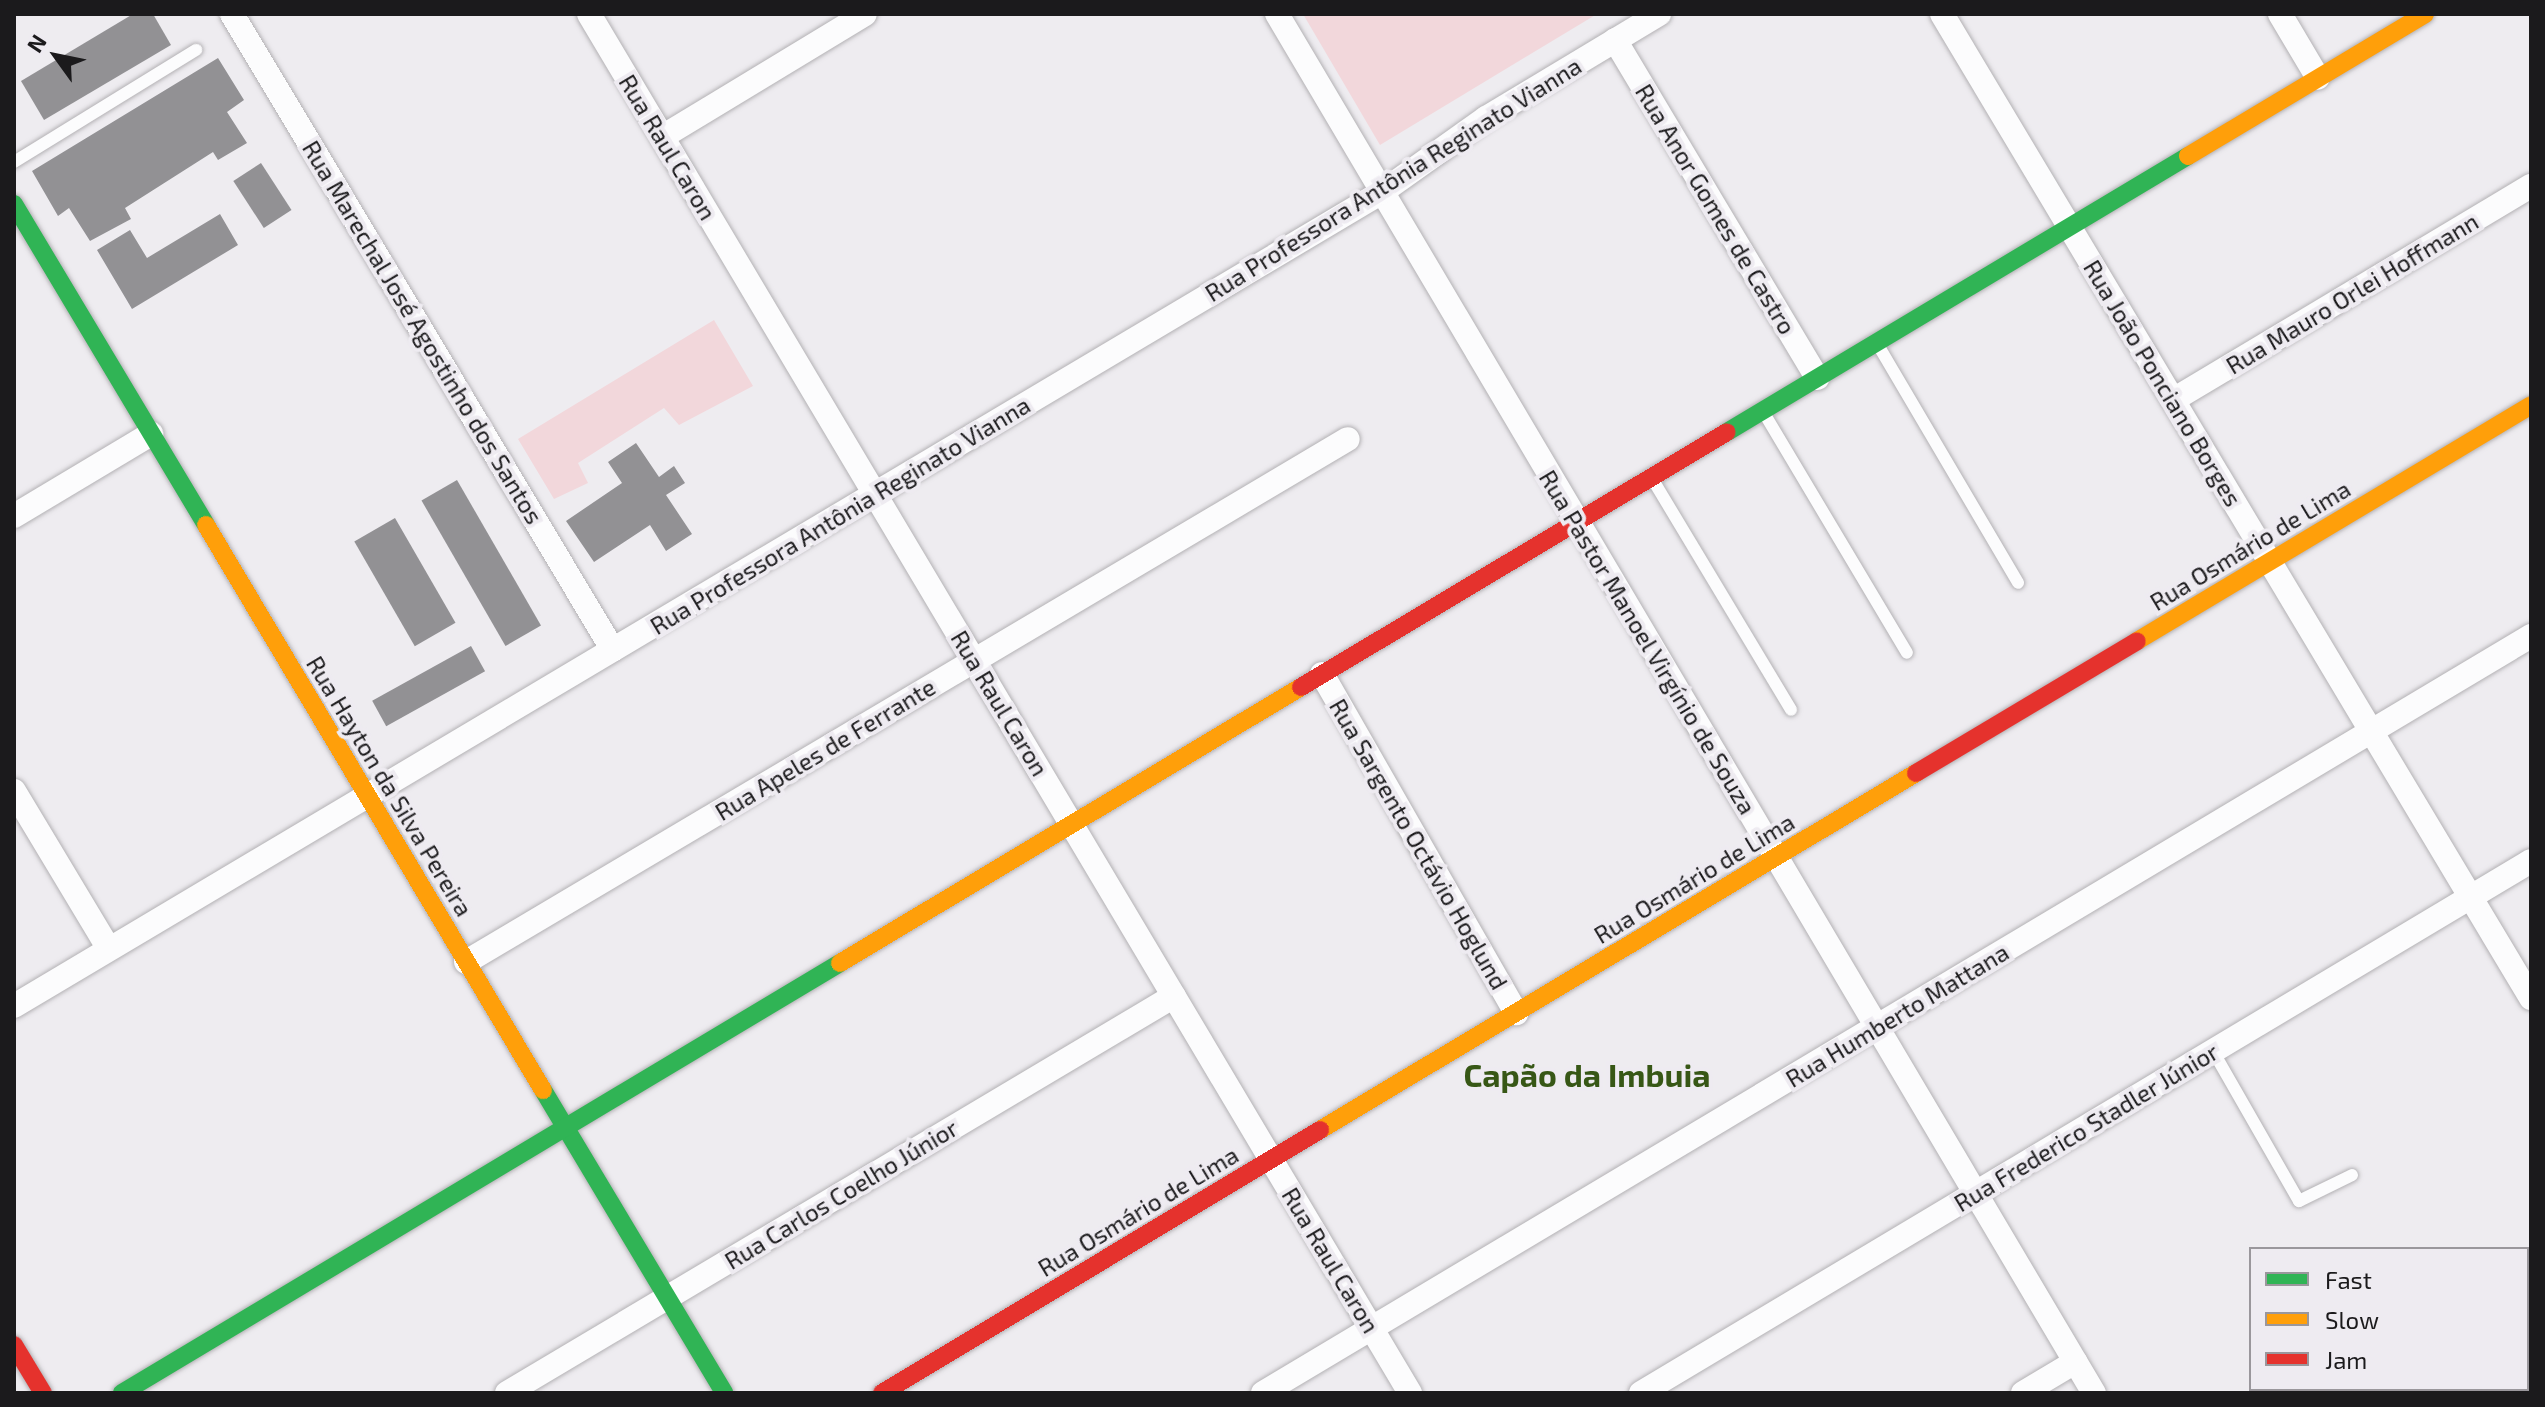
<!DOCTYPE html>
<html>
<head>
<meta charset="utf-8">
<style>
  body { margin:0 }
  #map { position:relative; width:2545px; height:1407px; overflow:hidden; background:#eeecf0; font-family:"Exo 2",sans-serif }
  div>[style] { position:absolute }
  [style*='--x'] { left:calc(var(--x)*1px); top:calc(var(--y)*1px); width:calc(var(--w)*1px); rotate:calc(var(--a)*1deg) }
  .green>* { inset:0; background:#f2d7db }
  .building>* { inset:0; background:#929194; transform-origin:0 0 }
  .roads { filter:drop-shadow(0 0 2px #b3b1b4) drop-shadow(0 0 2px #b3b1b4) }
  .lane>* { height:12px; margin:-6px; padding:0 6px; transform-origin:6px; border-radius:6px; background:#fcfcfd }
  .street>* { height:24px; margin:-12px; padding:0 12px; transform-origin:12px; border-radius:12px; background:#fcfcfd }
  .fast>* { height:18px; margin:-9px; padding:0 9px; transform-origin:9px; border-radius:9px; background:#30b455 }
  .slow>* { height:18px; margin:-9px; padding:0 9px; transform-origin:9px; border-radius:9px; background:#ff9f0a }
  .jam>* { height:18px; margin:-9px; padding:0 9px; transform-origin:9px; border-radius:9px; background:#e5322d }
  span { translate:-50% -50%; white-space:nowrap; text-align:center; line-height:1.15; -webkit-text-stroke:8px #eeebf1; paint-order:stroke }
  .street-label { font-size:24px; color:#1b1a1c }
  .district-label { font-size:32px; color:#375716; font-weight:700 }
  .frame { position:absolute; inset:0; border:16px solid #1b1a1c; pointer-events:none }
  .legend { position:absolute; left:2249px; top:1247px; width:280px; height:144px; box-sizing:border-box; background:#eeebf1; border:2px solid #9a979c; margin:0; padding:10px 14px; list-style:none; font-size:24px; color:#1b1a1c }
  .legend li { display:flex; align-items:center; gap:16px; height:40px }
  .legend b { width:40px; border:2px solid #9a979c }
  .north { position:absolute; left:16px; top:16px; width:80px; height:80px; -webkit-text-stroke:6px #eeebf1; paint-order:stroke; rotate:303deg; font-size:22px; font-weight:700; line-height:32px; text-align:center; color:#1b1a1c }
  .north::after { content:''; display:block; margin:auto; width:28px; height:36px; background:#1b1a1c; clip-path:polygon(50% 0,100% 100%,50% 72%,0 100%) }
</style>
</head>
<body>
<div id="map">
  <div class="green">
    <i style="clip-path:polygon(1303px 14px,1597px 14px,1380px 145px)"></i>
    <i style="clip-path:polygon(714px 320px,753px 386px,679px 425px,664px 408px,578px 463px,588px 483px,554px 499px,518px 439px)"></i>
  </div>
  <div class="building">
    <i style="clip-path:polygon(133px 14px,153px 14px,171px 45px,44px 120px,21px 81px)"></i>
    <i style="clip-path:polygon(218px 58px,244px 100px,227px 112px,247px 143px,218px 160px,213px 152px,125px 208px,131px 219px,90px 241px,69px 208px,58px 216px,32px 171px)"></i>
    <i style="left:261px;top:163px;width:56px;height:33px;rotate:57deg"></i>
    <i style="clip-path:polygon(220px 214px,238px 245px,132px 309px,97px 250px,130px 230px,147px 258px)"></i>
    <i style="clip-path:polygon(636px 443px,659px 477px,674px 466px,685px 483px,666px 495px,692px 534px,666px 551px,650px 525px,594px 562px,566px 521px,622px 483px,608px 462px)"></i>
    <i style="left:457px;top:480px;width:168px;height:41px;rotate:60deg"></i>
    <i style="left:395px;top:518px;width:121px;height:47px;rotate:60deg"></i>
    <i style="left:471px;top:646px;width:29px;height:113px;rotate:61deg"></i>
  </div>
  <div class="roads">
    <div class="lane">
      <i style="--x:14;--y:162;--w:214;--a:-31.6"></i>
      <i style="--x:1878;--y:345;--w:276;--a:59.5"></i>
      <i style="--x:1764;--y:413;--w:279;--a:59.2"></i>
      <i style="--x:1653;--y:480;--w:268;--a:59"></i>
      <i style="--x:2213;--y:1051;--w:173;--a:60.2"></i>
      <i style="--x:2299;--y:1201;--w:59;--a:-26.1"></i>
    </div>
    <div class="street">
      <i style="--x:232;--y:14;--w:741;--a:59.08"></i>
      <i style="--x:589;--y:14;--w:1605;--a:59.23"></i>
      <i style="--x:1277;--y:14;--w:1603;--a:59.36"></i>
      <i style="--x:1942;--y:14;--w:1147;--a:59.1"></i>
      <i style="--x:2280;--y:14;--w:74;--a:59.3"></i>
      <i style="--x:1615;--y:40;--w:394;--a:59.1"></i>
      <i style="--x:662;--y:137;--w:237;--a:-31.2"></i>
      <i style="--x:2173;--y:400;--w:417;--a:-30.9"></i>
      <i style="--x:14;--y:516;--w:160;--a:-30.9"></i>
      <i style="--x:1322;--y:674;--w:391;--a:60.2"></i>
      <i style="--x:14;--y:791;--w:184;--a:59"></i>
      <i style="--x:466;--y:962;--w:1025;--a:-30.67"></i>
      <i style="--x:14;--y:1006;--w:1592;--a:-30.75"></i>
      <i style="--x:1382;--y:192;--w:128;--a:-35.4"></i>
      <i style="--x:1486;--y:118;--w:202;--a:-31"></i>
      <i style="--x:2527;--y:1315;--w:5;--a:-37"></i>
      <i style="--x:507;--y:1393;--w:776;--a:-30.76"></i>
      <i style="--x:1263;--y:1393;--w:1477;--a:-30.84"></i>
      <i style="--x:1641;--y:1393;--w:1037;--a:-30.87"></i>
      <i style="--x:2023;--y:1393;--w:61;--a:-30.8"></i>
      <i style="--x:2396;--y:1393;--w:8;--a:-30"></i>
    </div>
    <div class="fast">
      <i style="--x:14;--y:204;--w:374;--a:59.1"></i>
      <i style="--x:1727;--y:432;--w:537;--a:-30.91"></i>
      <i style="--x:543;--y:1090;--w:353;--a:59.1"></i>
      <i style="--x:122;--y:1393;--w:837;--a:-30.92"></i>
    </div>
    <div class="slow">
      <i style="--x:2188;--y:156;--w:276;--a:-30.9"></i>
      <i style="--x:206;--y:525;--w:658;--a:59.19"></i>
      <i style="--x:2137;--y:641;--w:459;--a:-30.9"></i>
      <i style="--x:840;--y:963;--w:537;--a:-30.91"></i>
      <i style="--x:1320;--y:1130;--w:695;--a:-30.92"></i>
    </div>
    <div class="jam">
      <i style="--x:1301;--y:687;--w:496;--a:-30.9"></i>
      <i style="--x:1916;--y:773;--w:257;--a:-30.8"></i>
      <i style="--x:14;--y:1345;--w:56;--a:58.9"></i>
      <i style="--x:882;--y:1393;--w:511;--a:-30.98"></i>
    </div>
  </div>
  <div class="street-label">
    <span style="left:668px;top:147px;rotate:59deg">Rua Raul Caron</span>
    <span style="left:1393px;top:179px;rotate:-32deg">Rua Professora Antônia Reginato Vianna</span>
    <span style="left:1716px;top:209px;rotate:59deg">Rua Anor Gomes de Castro</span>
    <span style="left:2352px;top:293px;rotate:-31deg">Rua Mauro Orlei Hoffmann</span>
    <span style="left:423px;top:332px;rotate:59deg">Rua Marechal José Agostinho dos Santos</span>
    <span style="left:2163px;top:383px;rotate:59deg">Rua João Ponciano Borges</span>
    <span style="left:840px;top:515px;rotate:-31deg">Rua Professora Antônia Reginato Vianna</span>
    <span style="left:2250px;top:545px;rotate:-31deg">Rua Osmário de Lima</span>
    <span style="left:1648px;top:642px;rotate:59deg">Rua Pastor Manoel Virgínio de Souza</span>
    <span style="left:1000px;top:703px;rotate:59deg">Rua Raul Caron</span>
    <span style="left:825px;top:749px;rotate:-31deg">Rua Apeles de Ferrante</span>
    <span style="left:390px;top:786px;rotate:59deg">Rua Hayton da Silva Pereira</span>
    <span style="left:1419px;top:844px;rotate:60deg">Rua Sargento Octávio Hoglund</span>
    <span style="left:1694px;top:878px;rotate:-31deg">Rua Osmário de Lima</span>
    <span style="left:1897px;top:1015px;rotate:-31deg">Rua Humberto Mattana</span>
    <span style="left:2086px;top:1127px;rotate:-31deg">Rua Frederico Stadler Júnior</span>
    <span style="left:841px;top:1194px;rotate:-31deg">Rua Carlos Coelho Júnior</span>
    <span style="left:1138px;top:1211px;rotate:-31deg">Rua Osmário de Lima</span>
    <span style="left:1331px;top:1260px;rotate:59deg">Rua Raul Caron</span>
  </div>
  <div class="district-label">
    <span style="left:1587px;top:1074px">Capão da Imbuia</span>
  </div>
  <div class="frame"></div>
  <ul class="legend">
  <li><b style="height:10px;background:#30b455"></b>Fast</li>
  <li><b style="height:10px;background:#ff9f0a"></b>Slow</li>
  <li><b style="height:10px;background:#e5322d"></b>Jam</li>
  </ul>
  <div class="north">N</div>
</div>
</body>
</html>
